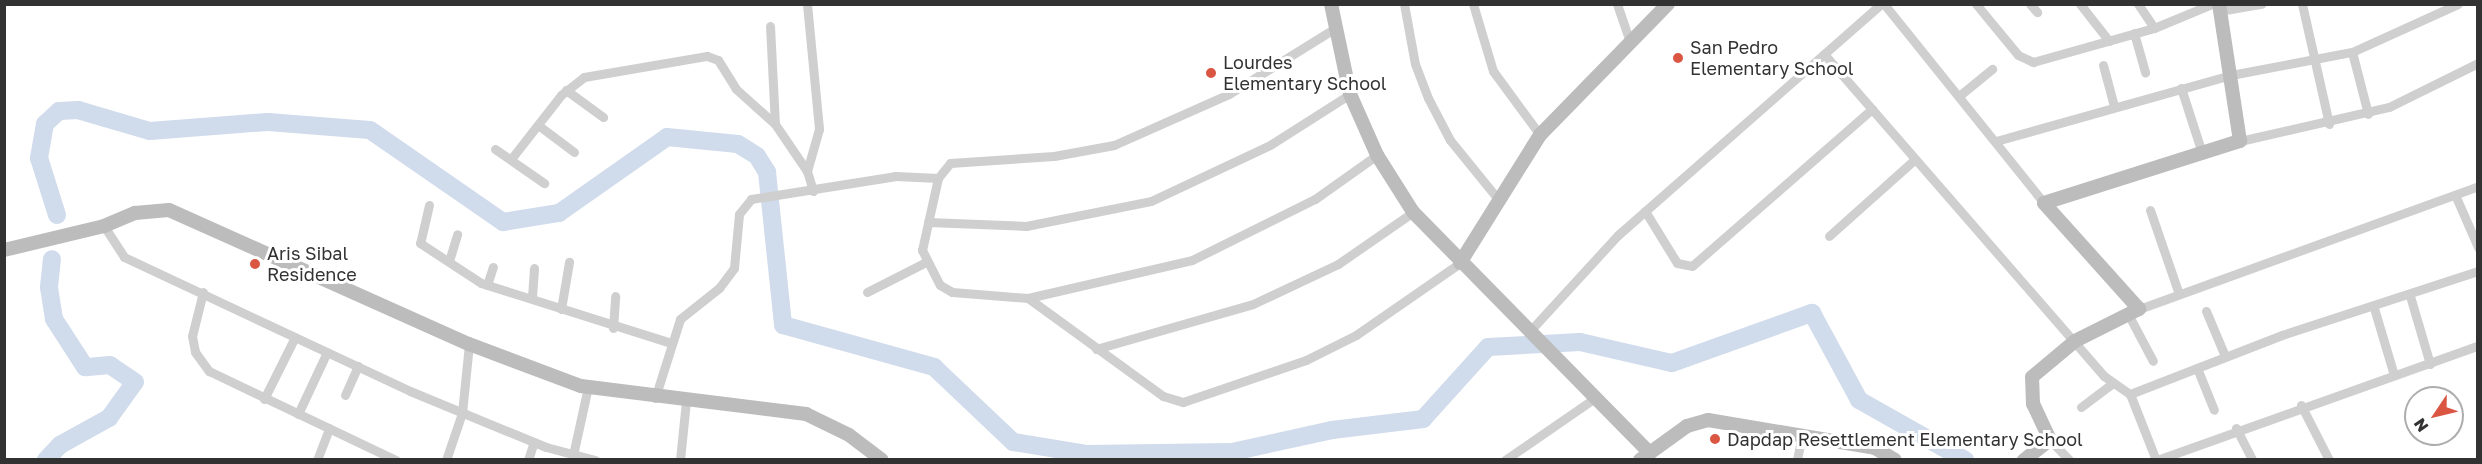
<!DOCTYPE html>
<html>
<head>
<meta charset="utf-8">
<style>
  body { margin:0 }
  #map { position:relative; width:2482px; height:464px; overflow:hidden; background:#fff; font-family:"Golos Text",sans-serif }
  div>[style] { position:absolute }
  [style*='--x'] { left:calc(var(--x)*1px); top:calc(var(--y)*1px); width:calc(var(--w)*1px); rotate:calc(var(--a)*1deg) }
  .river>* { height:18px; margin:-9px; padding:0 9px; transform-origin:9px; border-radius:9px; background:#d0dbeb }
  .street>* { height:9px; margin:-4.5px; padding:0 4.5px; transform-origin:4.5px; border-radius:4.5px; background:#cfcfcf }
  .secondary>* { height:14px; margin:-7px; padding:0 7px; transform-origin:7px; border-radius:7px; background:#bcbcbc }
  .dots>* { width:16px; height:16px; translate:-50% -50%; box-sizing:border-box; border:3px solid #fff; border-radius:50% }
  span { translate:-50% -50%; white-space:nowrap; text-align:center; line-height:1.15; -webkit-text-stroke:6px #fff; paint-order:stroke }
  .poi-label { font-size:18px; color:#323232 }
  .left { translate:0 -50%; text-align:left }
  .frame { position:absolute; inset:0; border:6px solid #323232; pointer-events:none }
  .north { position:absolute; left:2404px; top:386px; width:60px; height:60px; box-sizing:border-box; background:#fff; border:2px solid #adadad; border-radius:50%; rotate:235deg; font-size:16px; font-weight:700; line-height:24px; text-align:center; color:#323232 }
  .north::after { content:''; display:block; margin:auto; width:21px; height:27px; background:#da5643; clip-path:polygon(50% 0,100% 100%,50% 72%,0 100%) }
</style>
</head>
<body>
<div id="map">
  <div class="river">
    <i style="--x:57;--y:215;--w:60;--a:-107.5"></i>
    <i style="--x:39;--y:158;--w:35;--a:-80"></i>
    <i style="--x:45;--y:124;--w:19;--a:-43"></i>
    <i style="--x:59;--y:111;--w:19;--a:-3"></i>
    <i style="--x:78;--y:110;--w:75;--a:16.3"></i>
    <i style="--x:150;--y:131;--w:118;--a:-4.4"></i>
    <i style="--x:268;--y:122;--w:102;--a:4.5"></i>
    <i style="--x:370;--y:130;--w:162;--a:34.7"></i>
    <i style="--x:503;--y:222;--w:57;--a:-9.1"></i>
    <i style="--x:559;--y:213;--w:132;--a:-35.1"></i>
    <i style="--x:667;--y:137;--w:71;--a:5.6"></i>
    <i style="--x:738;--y:144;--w:22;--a:32"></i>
    <i style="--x:757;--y:156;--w:19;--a:58"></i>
    <i style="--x:767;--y:172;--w:154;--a:84"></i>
    <i style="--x:783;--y:325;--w:157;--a:15.5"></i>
    <i style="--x:934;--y:367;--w:109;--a:43.5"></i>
    <i style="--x:1013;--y:442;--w:74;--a:9.3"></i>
    <i style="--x:1086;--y:454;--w:146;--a:-0.8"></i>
    <i style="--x:1232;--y:452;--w:102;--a:-12.4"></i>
    <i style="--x:1332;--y:430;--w:92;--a:-6.9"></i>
    <i style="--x:1423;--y:419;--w:97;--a:-47.9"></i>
    <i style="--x:1488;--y:347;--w:92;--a:-3.1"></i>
    <i style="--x:1580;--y:342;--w:94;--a:12.9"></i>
    <i style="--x:1672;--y:363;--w:149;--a:-19.7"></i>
    <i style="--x:1812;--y:313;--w:99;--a:61.6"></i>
    <i style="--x:1859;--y:400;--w:122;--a:29.5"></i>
    <i style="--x:46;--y:460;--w:21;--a:-47"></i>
    <i style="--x:60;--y:445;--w:56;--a:-28.9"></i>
    <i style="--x:109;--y:418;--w:44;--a:-54.2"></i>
    <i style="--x:135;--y:382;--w:30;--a:-146"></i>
    <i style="--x:110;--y:365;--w:25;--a:175"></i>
    <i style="--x:85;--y:367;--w:57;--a:-122.9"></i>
    <i style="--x:54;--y:319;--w:32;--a:-99"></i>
    <i style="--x:49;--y:287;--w:28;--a:-84"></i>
  </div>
  <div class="street">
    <i style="--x:807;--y:4;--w:126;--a:84.5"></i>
    <i style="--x:819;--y:129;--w:44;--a:105.9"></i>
    <i style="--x:1404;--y:4;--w:61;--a:79.6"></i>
    <i style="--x:1415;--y:64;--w:36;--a:69"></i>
    <i style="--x:1428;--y:98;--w:47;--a:62.4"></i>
    <i style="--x:1450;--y:140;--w:76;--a:50.9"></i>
    <i style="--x:1473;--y:4;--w:70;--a:73.4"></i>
    <i style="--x:1493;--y:71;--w:79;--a:53.7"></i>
    <i style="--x:1617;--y:4;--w:40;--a:71.1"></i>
    <i style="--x:1884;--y:4;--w:255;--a:51.2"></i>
    <i style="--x:1976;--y:4;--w:66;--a:50.5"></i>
    <i style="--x:2018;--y:55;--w:17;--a:25"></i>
    <i style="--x:2033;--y:62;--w:126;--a:-15.7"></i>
    <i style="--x:2154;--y:28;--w:63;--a:-22.5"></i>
    <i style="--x:2030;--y:4;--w:11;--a:49"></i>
    <i style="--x:2080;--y:4;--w:47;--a:51.9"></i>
    <i style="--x:2138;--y:4;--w:29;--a:56"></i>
    <i style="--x:2302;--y:4;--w:123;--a:77.3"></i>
    <i style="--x:2219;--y:11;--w:43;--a:-9.5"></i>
    <i style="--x:770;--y:26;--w:98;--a:87.1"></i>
    <i style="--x:2134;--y:33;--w:41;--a:74.2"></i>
    <i style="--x:2352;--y:52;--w:64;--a:75.5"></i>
    <i style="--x:1824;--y:54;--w:427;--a:49"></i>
    <i style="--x:2104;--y:376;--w:32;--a:35"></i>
    <i style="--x:2130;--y:394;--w:163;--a:-21.2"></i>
    <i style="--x:2282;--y:335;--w:206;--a:-18.1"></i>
    <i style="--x:2103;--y:65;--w:42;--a:75"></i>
    <i style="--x:2181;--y:88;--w:68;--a:72.1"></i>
    <i style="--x:566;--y:90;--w:46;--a:36.1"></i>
    <i style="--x:1959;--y:96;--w:43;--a:-39.3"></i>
    <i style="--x:538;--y:125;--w:45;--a:36.9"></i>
    <i style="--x:1996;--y:141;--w:244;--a:-15.7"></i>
    <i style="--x:2231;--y:75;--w:123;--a:-10.8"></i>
    <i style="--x:2352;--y:52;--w:116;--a:-24.4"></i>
    <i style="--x:2240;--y:141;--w:153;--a:-12.9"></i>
    <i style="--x:2389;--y:107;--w:99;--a:-26.3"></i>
    <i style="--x:495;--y:149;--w:60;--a:34.8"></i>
    <i style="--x:511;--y:159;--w:81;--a:-52"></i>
    <i style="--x:561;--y:95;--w:29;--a:-38"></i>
    <i style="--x:584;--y:77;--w:125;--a:-9.7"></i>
    <i style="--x:707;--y:56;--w:12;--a:20"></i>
    <i style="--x:718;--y:60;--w:34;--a:58"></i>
    <i style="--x:736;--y:89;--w:52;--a:41.9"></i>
    <i style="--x:775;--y:124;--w:57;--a:55.8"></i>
    <i style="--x:807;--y:171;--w:21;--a:73"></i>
    <i style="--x:938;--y:178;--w:74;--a:102.5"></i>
    <i style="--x:922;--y:250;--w:39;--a:63"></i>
    <i style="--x:940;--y:285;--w:14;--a:30"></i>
    <i style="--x:952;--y:292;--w:76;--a:4.5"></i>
    <i style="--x:1028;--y:298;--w:167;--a:36"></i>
    <i style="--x:1163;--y:396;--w:21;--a:17"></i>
    <i style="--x:1183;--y:402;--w:130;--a:-18.9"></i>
    <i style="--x:1306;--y:360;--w:56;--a:-26.6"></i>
    <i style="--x:1356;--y:335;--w:126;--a:-34.7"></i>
    <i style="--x:2456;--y:197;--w:55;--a:66.3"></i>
    <i style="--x:429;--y:205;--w:39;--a:103"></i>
    <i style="--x:420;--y:243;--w:73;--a:33.3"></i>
    <i style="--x:481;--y:283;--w:199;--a:17.5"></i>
    <i style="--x:2150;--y:210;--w:89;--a:71"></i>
    <i style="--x:1645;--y:211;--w:61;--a:58.4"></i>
    <i style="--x:1677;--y:263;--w:15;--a:11"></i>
    <i style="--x:1692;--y:266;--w:239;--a:-41.1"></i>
    <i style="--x:928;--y:222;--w:98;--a:2.3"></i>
    <i style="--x:1026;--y:226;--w:127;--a:-11.3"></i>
    <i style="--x:1151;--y:201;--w:132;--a:-25.2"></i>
    <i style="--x:1270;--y:145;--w:95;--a:-32.5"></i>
    <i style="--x:104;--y:226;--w:37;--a:57"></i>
    <i style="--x:124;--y:257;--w:316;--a:25.1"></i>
    <i style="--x:410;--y:391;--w:147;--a:22.4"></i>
    <i style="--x:546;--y:447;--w:51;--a:14.9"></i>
    <i style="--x:1829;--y:236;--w:115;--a:-41.8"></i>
    <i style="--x:449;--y:261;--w:28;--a:-73"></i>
    <i style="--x:487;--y:285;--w:19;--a:-72"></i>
    <i style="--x:203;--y:292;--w:45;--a:104"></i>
    <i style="--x:192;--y:336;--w:16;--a:79"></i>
    <i style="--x:195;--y:352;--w:24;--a:54"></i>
    <i style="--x:209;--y:371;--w:207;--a:25.5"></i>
    <i style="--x:867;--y:292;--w:64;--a:-27"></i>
    <i style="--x:2410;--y:296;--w:71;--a:73.6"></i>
    <i style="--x:532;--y:297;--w:29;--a:-86"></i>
    <i style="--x:1028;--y:298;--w:168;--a:-13"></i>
    <i style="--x:1192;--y:260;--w:137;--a:-26.4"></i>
    <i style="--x:1315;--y:199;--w:76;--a:-35.4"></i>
    <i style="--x:2374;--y:308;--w:70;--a:73.4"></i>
    <i style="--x:561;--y:309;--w:48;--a:-80.3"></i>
    <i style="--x:2139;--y:309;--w:361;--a:-19.9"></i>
    <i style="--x:2206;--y:311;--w:49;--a:67.1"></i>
    <i style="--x:2128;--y:314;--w:53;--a:62"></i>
    <i style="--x:613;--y:328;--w:32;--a:-86"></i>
    <i style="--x:1529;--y:332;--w:132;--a:-47.5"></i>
    <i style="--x:1618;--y:235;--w:350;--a:-41.3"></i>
    <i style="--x:1096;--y:349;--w:163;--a:-16"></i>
    <i style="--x:1253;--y:304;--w:94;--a:-25.2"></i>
    <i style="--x:1338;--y:264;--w:91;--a:-34.7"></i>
    <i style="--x:2197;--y:368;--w:45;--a:68"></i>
    <i style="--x:2130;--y:394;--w:71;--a:68.5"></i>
    <i style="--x:345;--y:395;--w:32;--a:-66"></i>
    <i style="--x:655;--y:398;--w:83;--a:-72.4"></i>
    <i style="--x:680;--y:319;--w:50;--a:-38.5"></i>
    <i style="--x:719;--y:288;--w:25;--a:-53"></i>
    <i style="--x:734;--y:268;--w:54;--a:-84.7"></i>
    <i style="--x:739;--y:214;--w:19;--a:-51"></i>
    <i style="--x:751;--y:199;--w:147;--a:-9"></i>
    <i style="--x:896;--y:176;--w:42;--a:2.7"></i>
    <i style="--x:938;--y:178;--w:19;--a:-51"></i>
    <i style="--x:950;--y:163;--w:104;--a:-3.9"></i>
    <i style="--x:1054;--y:156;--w:61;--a:-10.4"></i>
    <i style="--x:1114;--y:145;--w:126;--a:-23.9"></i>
    <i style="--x:1229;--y:94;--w:123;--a:-31.8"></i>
    <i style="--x:264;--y:399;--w:69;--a:-63.4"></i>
    <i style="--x:2301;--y:405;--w:62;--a:63"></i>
    <i style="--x:2081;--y:407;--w:38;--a:-37"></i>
    <i style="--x:298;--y:414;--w:68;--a:-64.9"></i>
    <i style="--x:2236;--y:428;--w:36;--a:63"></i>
    <i style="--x:2050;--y:440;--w:28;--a:46"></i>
    <i style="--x:573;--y:455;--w:70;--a:-77.6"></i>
    <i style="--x:317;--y:460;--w:34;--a:-69"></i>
    <i style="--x:446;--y:460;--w:50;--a:-71.2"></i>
    <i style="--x:462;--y:413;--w:69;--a:-84.2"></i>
    <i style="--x:528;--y:460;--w:19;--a:-72"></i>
    <i style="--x:680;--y:460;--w:59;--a:-84.2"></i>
    <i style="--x:1505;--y:460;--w:109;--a:-34.6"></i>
    <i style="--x:1797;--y:460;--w:25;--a:-79"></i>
    <i style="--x:2157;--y:460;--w:341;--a:-19.6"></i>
  </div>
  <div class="secondary">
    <i style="--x:1331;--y:4;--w:92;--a:78.1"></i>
    <i style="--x:1350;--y:94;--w:67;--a:66.1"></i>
    <i style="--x:1377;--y:155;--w:67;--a:57.7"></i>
    <i style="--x:1413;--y:212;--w:338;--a:45.5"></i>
    <i style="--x:4;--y:250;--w:103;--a:-13.5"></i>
    <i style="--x:104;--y:226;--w:34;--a:-23"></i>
    <i style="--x:135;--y:213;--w:34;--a:-5"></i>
    <i style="--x:169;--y:210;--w:329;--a:24.1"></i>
    <i style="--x:469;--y:344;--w:120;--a:20.6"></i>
    <i style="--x:581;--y:386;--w:227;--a:7.1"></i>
    <i style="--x:806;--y:414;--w:48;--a:26"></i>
    <i style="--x:849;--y:435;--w:41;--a:37.1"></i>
    <i style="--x:1460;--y:263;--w:151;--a:-58"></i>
    <i style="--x:1540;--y:135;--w:183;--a:-45.7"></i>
    <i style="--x:1640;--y:460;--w:58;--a:-35.9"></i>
    <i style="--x:1687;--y:426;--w:22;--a:-16"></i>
    <i style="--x:1708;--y:420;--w:169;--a:9.5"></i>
    <i style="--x:1875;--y:448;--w:23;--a:31"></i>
    <i style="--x:2024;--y:460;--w:33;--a:-38"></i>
    <i style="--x:2050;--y:440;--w:40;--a:-115"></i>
    <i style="--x:2033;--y:404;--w:27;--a:-92"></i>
    <i style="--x:2032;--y:377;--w:56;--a:-39.9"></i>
    <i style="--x:2075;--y:341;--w:72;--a:-26.6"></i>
    <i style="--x:2139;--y:309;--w:142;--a:-131.9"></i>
    <i style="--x:2044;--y:203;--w:206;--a:-17.6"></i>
    <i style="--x:2240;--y:141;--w:139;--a:-98.7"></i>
  </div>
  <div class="dots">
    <i style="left:1678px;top:58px;background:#da5643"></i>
    <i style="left:1211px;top:73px;background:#da5643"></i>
    <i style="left:255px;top:264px;background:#da5643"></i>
    <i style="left:1715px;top:439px;background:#da5643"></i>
  </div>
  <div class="poi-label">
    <span class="left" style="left:1690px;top:58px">San Pedro<br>Elementary School</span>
    <span class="left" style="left:1223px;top:73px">Lourdes<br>Elementary School</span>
    <span class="left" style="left:267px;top:264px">Aris Sibal<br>Residence</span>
    <span class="left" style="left:1727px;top:439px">Dapdap Resettlement Elementary School</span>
  </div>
  <div class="frame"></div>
  <div class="north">N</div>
</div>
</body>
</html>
